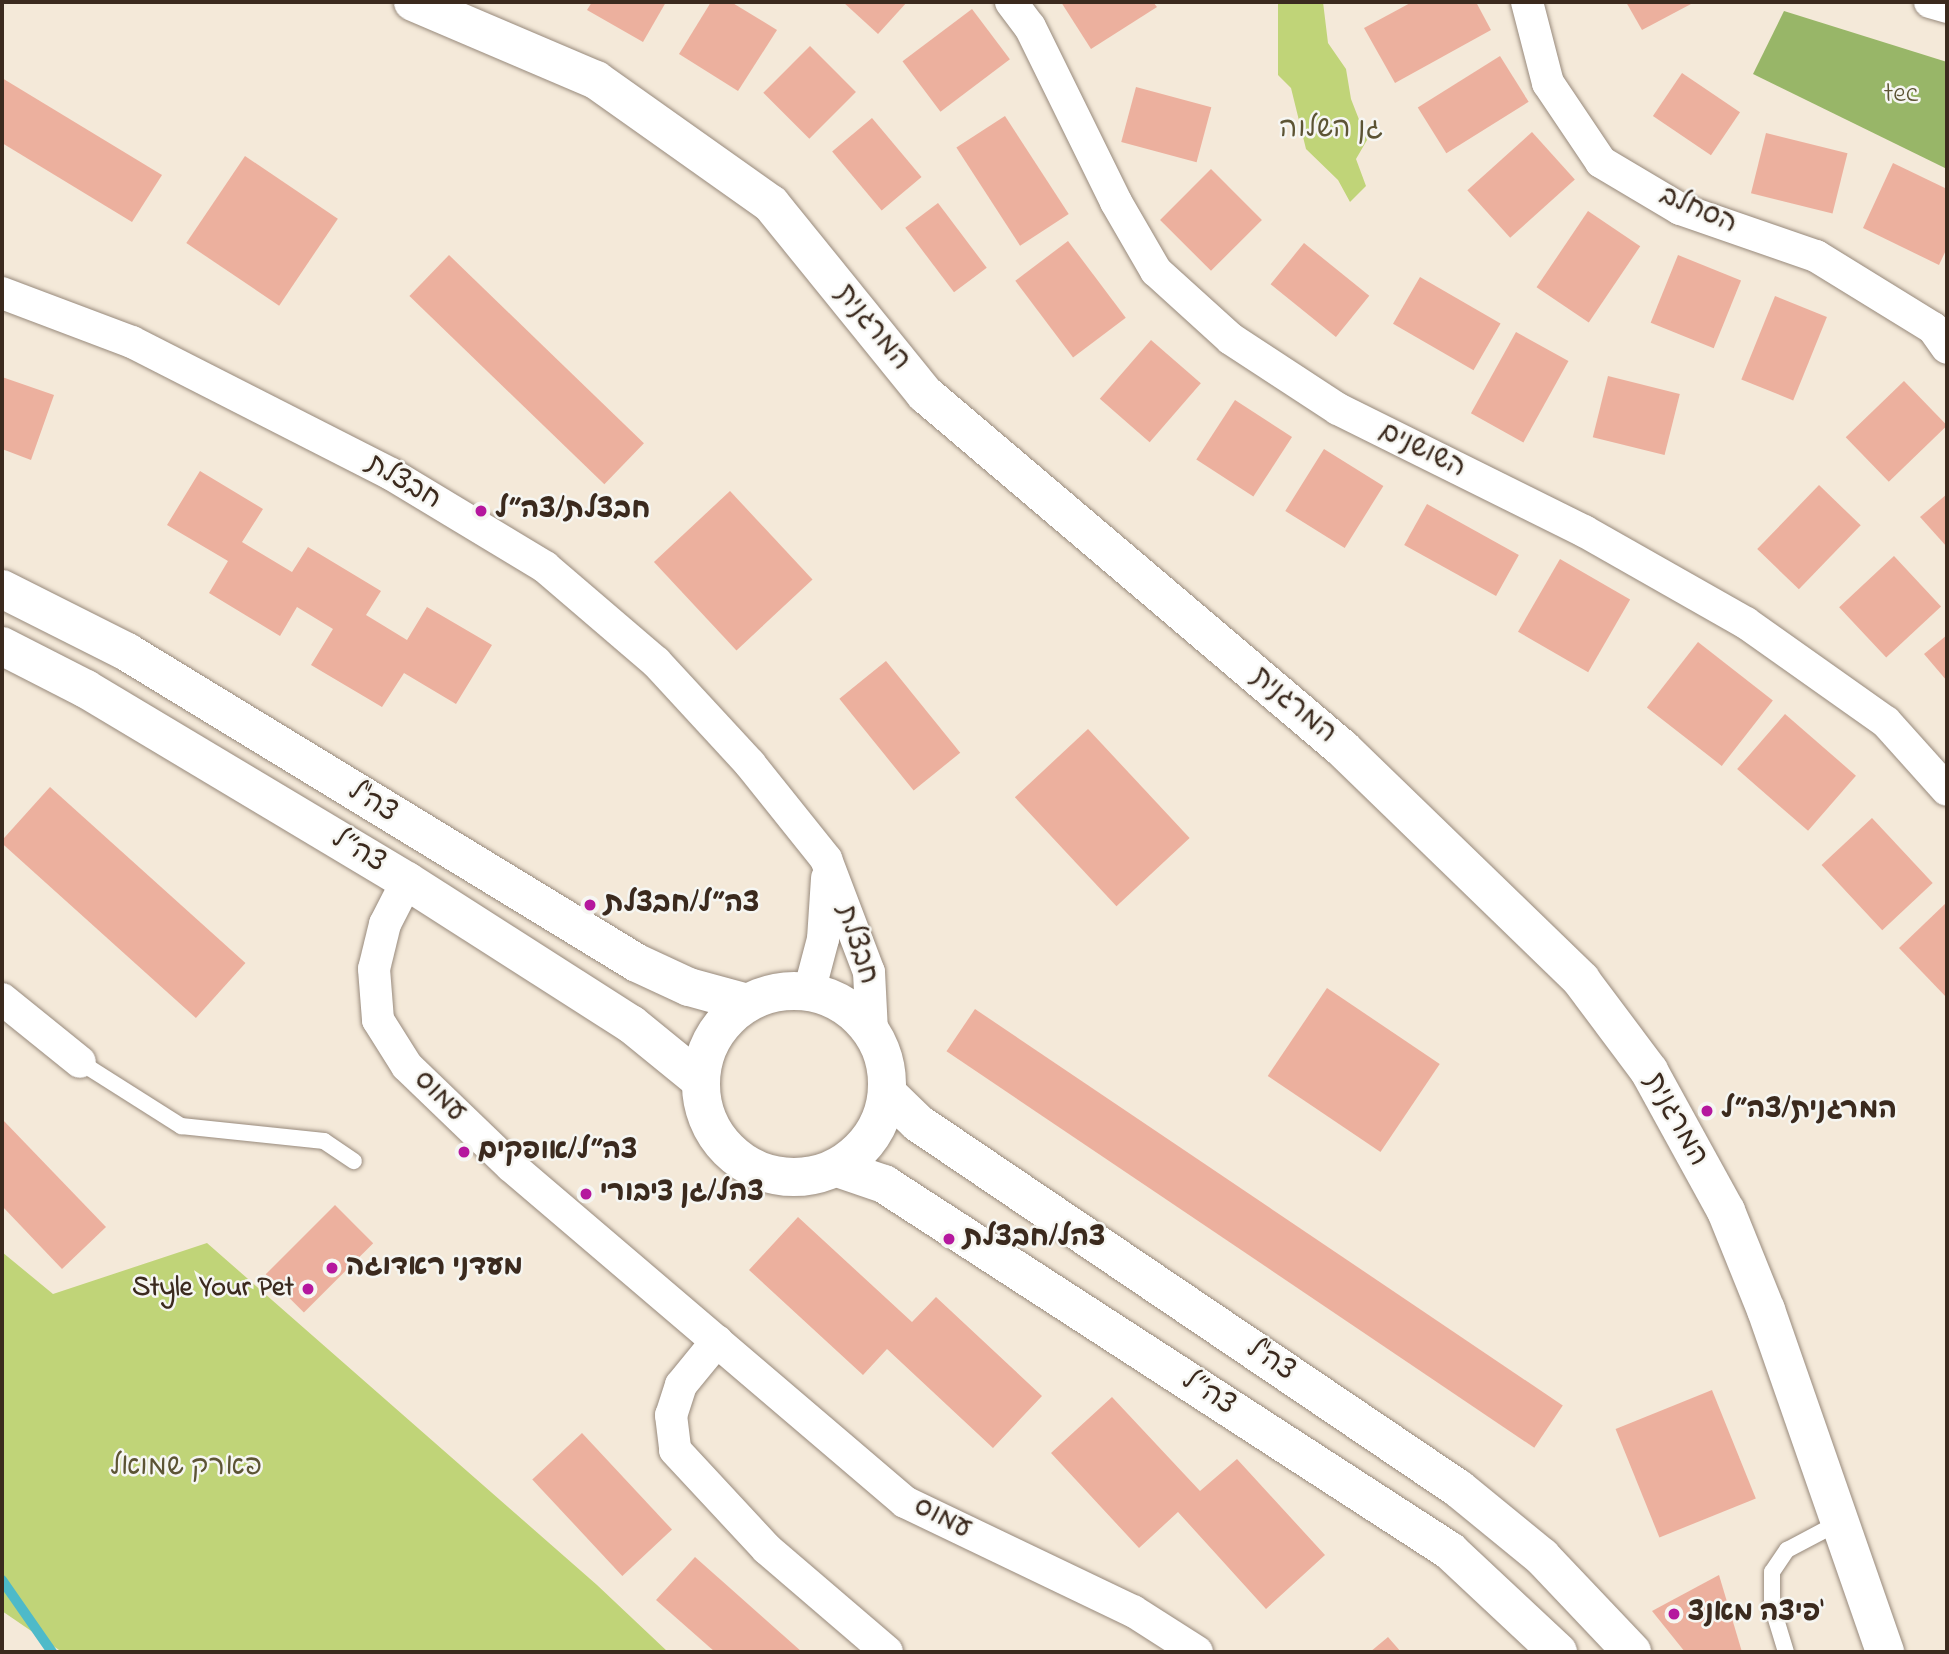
<!DOCTYPE html>
<html>
<head>
<meta charset="utf-8">
<style>
  body { margin:0 }
  #map { position:relative; width:1949px; height:1654px; overflow:hidden; background:#f4e9d9; font-family:"Indie Flower","Playpen Sans Hebrew",sans-serif }
  div>[style] { position:absolute }
  [style*='--x'] { left:calc(var(--x)*1px); top:calc(var(--y)*1px); width:calc(var(--w)*1px); rotate:calc(var(--a)*1deg) }
  .green>* { inset:0; background:#c0d478 }
  .forest>* { inset:0; background:#98b668 }
  .stream>* { height:10px; margin:-5px; padding:0 5px; transform-origin:5px; border-radius:5px; background:#4ebac9 }
  .building>* { inset:0; background:#ecb09e; transform-origin:0 0 }
  .roads { filter:drop-shadow(0 0 2px #988a7c) drop-shadow(0 0 2px #988a7c) }
  .lane>* { height:16px; margin:-8px; padding:0 8px; transform-origin:8px; border-radius:8px; background:#fff }
  .street>* { height:32px; margin:-16px; padding:0 16px; transform-origin:16px; border-radius:16px; background:#fff }
  .secondary>* { height:38px; margin:-19px; padding:0 19px; transform-origin:19px; border-radius:19px; background:#fff }
  .secondary>.ring { margin:-19px; padding:0; box-sizing:content-box; background:none; border:38px solid #fff; border-radius:50% }
  .dots>* { width:19px; height:19px; translate:-50% -50%; box-sizing:border-box; border:4px solid #f6f6f2; border-radius:50% }
  span { translate:-50% -50%; white-space:nowrap; text-align:center; line-height:1.15; -webkit-text-stroke:5px #f6f6f2; paint-order:stroke }
  .park-label { font-size:28px; color:#5c5434 }
  .street-label { font-size:28px; color:#3b2a1e }
  .poi-label { font-size:28px; color:#3b2a1e; font-weight:700 }
  .left { translate:0 -50%; text-align:left }
  .right { translate:-100% -50%; text-align:right }
  .frame { position:absolute; inset:0; border:4px solid #3b2a1e; pointer-events:none }
</style>
</head>
<body>
<div id="map">
  <div class="green">
    <i style="clip-path:polygon(1278px 2px,1323px 2px,1328px 43px,1346px 69px,1351px 99px,1367px 140px,1356px 159px,1366px 186px,1350px 202px,1338px 180px,1306px 149px,1291px 88px,1278px 75px)"></i>
    <i style="clip-path:polygon(207px 1243px,597px 1585px,668px 1652px,62px 1652px,2px 1611px,2px 1252px,53px 1294px)"></i>
  </div>
  <div class="forest">
    <i style="clip-path:polygon(1784px 11px,1947px 62px,1947px 169px,1753px 74px)"></i>
  </div>
  <div class="stream">
    <i style="--x:2;--y:1580;--w:88;--a:55.2"></i>
  </div>
  <div class="building">
    <i style="clip-path:polygon(592px 2px,666px 2px,643px 42px,587px 10px)"></i>
    <i style="clip-path:polygon(711px 2px,731px 2px,777px 30px,738px 91px,679px 54px)"></i>
    <i style="clip-path:polygon(843px 2px,907px 2px,878px 34px)"></i>
    <i style="clip-path:polygon(1061px 2px,1153px 2px,1157px 7px,1091px 49px)"></i>
    <i style="clip-path:polygon(1412px 2px,1476px 2px,1491px 30px,1395px 83px,1364px 28px)"></i>
    <i style="clip-path:polygon(1626px 2px,1689px 2px,1691px 4px,1642px 30px)"></i>
    <i style="left:972px;top:9px;width:63px;height:87px;rotate:53deg"></i>
    <i style="left:810px;top:46px;width:65px;height:66px;rotate:45deg"></i>
    <i style="left:1500px;top:56px;width:54px;height:97px;rotate:58deg"></i>
    <i style="left:1682px;top:73px;width:70px;height:52px;rotate:34deg"></i>
    <i style="clip-path:polygon(2px 78px,162px 175px,132px 222px,2px 143px)"></i>
    <i style="left:1136px;top:87px;width:78px;height:57px;rotate:15deg"></i>
    <i style="left:1005px;top:116px;width:117px;height:58px;rotate:57deg"></i>
    <i style="left:872px;top:118px;width:77px;height:52px;rotate:50deg"></i>
    <i style="left:1532px;top:132px;width:64px;height:87px;rotate:48deg"></i>
    <i style="left:1766px;top:133px;width:84px;height:62px;rotate:14deg"></i>
    <i style="left:245px;top:156px;width:112px;height:105px;rotate:34deg"></i>
    <i style="clip-path:polygon(1893px 163px,1947px 189px,1947px 248px,1939px 265px,1863px 228px)"></i>
    <i style="left:1211px;top:169px;width:72px;height:72px;rotate:45deg"></i>
    <i style="left:938px;top:203px;width:81px;height:41px;rotate:53deg"></i>
    <i style="left:1588px;top:211px;width:63px;height:92px;rotate:34deg"></i>
    <i style="left:1068px;top:241px;width:96px;height:66px;rotate:53deg"></i>
    <i style="left:1304px;top:243px;width:84px;height:53px;rotate:39deg"></i>
    <i style="left:449px;top:255px;width:271px;height:57px;rotate:44deg"></i>
    <i style="left:1678px;top:255px;width:68px;height:73px;rotate:22deg"></i>
    <i style="left:1420px;top:277px;width:93px;height:54px;rotate:30deg"></i>
    <i style="left:1775px;top:296px;width:56px;height:90px;rotate:22deg"></i>
    <i style="left:1516px;top:332px;width:60px;height:93px;rotate:29deg"></i>
    <i style="left:1151px;top:340px;width:66px;height:78px;rotate:41deg"></i>
    <i style="left:1608px;top:376px;width:74px;height:63px;rotate:14deg"></i>
    <i style="clip-path:polygon(2px 377px,54px 395px,31px 460px,2px 449px)"></i>
    <i style="left:1904px;top:381px;width:62px;height:81px;rotate:46deg"></i>
    <i style="left:1235px;top:400px;width:68px;height:71px;rotate:33deg"></i>
    <i style="left:1324px;top:449px;width:70px;height:73px;rotate:32deg"></i>
    <i style="clip-path:polygon(200px 471px,263px 509px,242px 542px,292px 572px,308px 547px,381px 591px,366px 615px,407px 640px,427px 607px,492px 645px,456px 704px,404px 673px,382px 707px,311px 665px,333px 629px,297px 607px,280px 636px,209px 593px,228px 561px,167px 525px)"></i>
    <i style="left:1819px;top:485px;width:58px;height:89px;rotate:44deg"></i>
    <i style="left:730px;top:491px;width:121px;height:104px;rotate:47deg"></i>
    <i style="clip-path:polygon(1947px 494px,1947px 547px,1920px 517px)"></i>
    <i style="left:1427px;top:504px;width:105px;height:47px;rotate:29deg"></i>
    <i style="left:1894px;top:556px;width:69px;height:75px;rotate:47deg"></i>
    <i style="left:1560px;top:559px;width:81px;height:84px;rotate:30deg"></i>
    <i style="clip-path:polygon(1947px 635px,1947px 681px,1924px 654px)"></i>
    <i style="left:1698px;top:642px;width:95px;height:83px;rotate:38deg"></i>
    <i style="left:886px;top:661px;width:118px;height:60px;rotate:51deg"></i>
    <i style="left:1785px;top:714px;width:94px;height:73px;rotate:41deg"></i>
    <i style="left:1088px;top:729px;width:149px;height:100px;rotate:47deg"></i>
    <i style="left:50px;top:787px;width:263px;height:74px;rotate:42deg"></i>
    <i style="left:1872px;top:818px;width:89px;height:69px;rotate:47deg"></i>
    <i style="clip-path:polygon(1947px 902px,1947px 998px,1899px 948px)"></i>
    <i style="left:1327px;top:988px;width:136px;height:106px;rotate:34deg"></i>
    <i style="left:975px;top:1009px;width:709px;height:51px;rotate:34deg"></i>
    <i style="clip-path:polygon(2px 1119px,106px 1227px,62px 1269px,2px 1206px)"></i>
    <i style="left:335px;top:1205px;width:54px;height:98px;rotate:45deg"></i>
    <i style="clip-path:polygon(798px 1217px,912px 1322px,936px 1297px,1042px 1396px,993px 1448px,887px 1349px,863px 1375px,749px 1270px)"></i>
    <i style="left:1712px;top:1390px;width:117px;height:104px;rotate:68deg"></i>
    <i style="clip-path:polygon(1112px 1397px,1200px 1491px,1237px 1459px,1325px 1555px,1266px 1609px,1178px 1512px,1139px 1548px,1051px 1453px)"></i>
    <i style="left:582px;top:1433px;width:132px;height:68px;rotate:47deg"></i>
    <i style="clip-path:polygon(695px 1557px,802px 1652px,715px 1652px,656px 1600px)"></i>
    <i style="clip-path:polygon(1719px 1575px,1742px 1652px,1685px 1652px,1652px 1611px)"></i>
    <i style="clip-path:polygon(1388px 1637px,1401px 1652px,1370px 1652px)"></i>
  </div>
  <div class="roads">
    <div class="lane">
      <i style="--x:80;--y:1062;--w:120;--a:32.4"></i>
      <i style="--x:181;--y:1126;--w:144;--a:6"></i>
      <i style="--x:324;--y:1141;--w:36;--a:34"></i>
      <i style="--x:1786;--y:1652;--w:48;--a:-106.9"></i>
      <i style="--x:1772;--y:1606;--w:34;--a:-90"></i>
      <i style="--x:1772;--y:1572;--w:27;--a:-56"></i>
      <i style="--x:1787;--y:1550;--w:58;--a:-27.9"></i>
    </div>
    <div class="street">
      <i style="--x:1011;--y:2;--w:31;--a:53"></i>
      <i style="--x:1030;--y:27;--w:195;--a:63.8"></i>
      <i style="--x:1116;--y:202;--w:80;--a:59.9"></i>
      <i style="--x:1156;--y:271;--w:101;--a:42.2"></i>
      <i style="--x:1231;--y:339;--w:128;--a:33.2"></i>
      <i style="--x:1338;--y:409;--w:275;--a:26.4"></i>
      <i style="--x:1584;--y:531;--w:186;--a:29.6"></i>
      <i style="--x:1746;--y:623;--w:171;--a:35.3"></i>
      <i style="--x:1886;--y:722;--w:91;--a:48.1"></i>
      <i style="--x:1527;--y:2;--w:84;--a:75.5"></i>
      <i style="--x:1548;--y:83;--w:95;--a:56.1"></i>
      <i style="--x:1601;--y:162;--w:92;--a:30.7"></i>
      <i style="--x:1680;--y:209;--w:144;--a:19.1"></i>
      <i style="--x:1816;--y:256;--w:137;--a:31.6"></i>
      <i style="--x:1933;--y:328;--w:24;--a:55"></i>
      <i style="--x:1930;--y:2;--w:18;--a:16"></i>
      <i style="--x:2;--y:293;--w:139;--a:20.7"></i>
      <i style="--x:132;--y:342;--w:291;--a:27"></i>
      <i style="--x:391;--y:474;--w:180;--a:31.1"></i>
      <i style="--x:545;--y:567;--w:146;--a:40.6"></i>
      <i style="--x:656;--y:662;--w:139;--a:47.3"></i>
      <i style="--x:750;--y:764;--w:122;--a:51.3"></i>
      <i style="--x:826;--y:859;--w:121;--a:69.2"></i>
      <i style="--x:869;--y:972;--w:60;--a:87.1"></i>
      <i style="--x:407;--y:881;--w:48;--a:117.1"></i>
      <i style="--x:385;--y:924;--w:46;--a:103.7"></i>
      <i style="--x:374;--y:969;--w:51;--a:85.5"></i>
      <i style="--x:378;--y:1020;--w:54;--a:57.8"></i>
      <i style="--x:407;--y:1066;--w:144;--a:43.9"></i>
      <i style="--x:511;--y:1166;--w:518;--a:40.46"></i>
      <i style="--x:905;--y:1502;--w:253;--a:25.6"></i>
      <i style="--x:1133;--y:1611;--w:76;--a:32.6"></i>
      <i style="--x:809;--y:992;--w:55;--a:-75.2"></i>
      <i style="--x:823;--y:939;--w:61;--a:-86.2"></i>
      <i style="--x:2;--y:999;--w:100;--a:38.9"></i>
      <i style="--x:717;--y:1341;--w:57;--a:129.3"></i>
      <i style="--x:681;--y:1385;--w:32;--a:108"></i>
      <i style="--x:671;--y:1415;--w:35;--a:83"></i>
      <i style="--x:675;--y:1450;--w:135;--a:47.1"></i>
      <i style="--x:767;--y:1549;--w:158;--a:40.6"></i>
    </div>
    <div class="secondary">
      <i style="--x:413;--y:2;--w:199;--a:23.1"></i>
      <i style="--x:596;--y:80;--w:214;--a:35.3"></i>
      <i style="--x:771;--y:204;--w:245;--a:51"></i>
      <i style="--x:925;--y:394;--w:548;--a:40.34"></i>
      <i style="--x:1343;--y:749;--w:332;--a:44.1"></i>
      <i style="--x:1581;--y:980;--w:114;--a:53.2"></i>
      <i style="--x:1649;--y:1071;--w:160;--a:61.2"></i>
      <i style="--x:1726;--y:1211;--w:107;--a:68"></i>
      <i style="--x:1766;--y:1310;--w:362;--a:70.8"></i>
      <i style="--x:2;--y:589;--w:140;--a:26.7"></i>
      <i style="--x:127;--y:652;--w:597;--a:31.38"></i>
      <i style="--x:637;--y:963;--w:57;--a:24.8"></i>
      <i style="--x:689;--y:987;--w:60;--a:15.4"></i>
      <i style="--x:2;--y:646;--w:94;--a:27.1"></i>
      <i style="--x:86;--y:689;--w:374;--a:30.9"></i>
      <i style="--x:407;--y:881;--w:266;--a:32.6"></i>
      <i style="--x:631;--y:1024;--w:89;--a:39.1"></i>
      <i class="ring" style="left:701px;top:991px;width:148px;height:148px"></i>
      <i style="--x:888;--y:1094;--w:42;--a:44"></i>
      <i style="--x:918;--y:1123;--w:653;--a:34.08"></i>
      <i style="--x:1459;--y:1489;--w:107;--a:39.3"></i>
      <i style="--x:1542;--y:1557;--w:131;--a:46.5"></i>
      <i style="--x:837;--y:1168;--w:50;--a:18.8"></i>
      <i style="--x:884;--y:1184;--w:675;--a:32.96"></i>
      <i style="--x:1450;--y:1551;--w:148;--a:43.1"></i>
    </div>
  </div>
  <div class="dots">
    <i style="left:481px;top:511px;background:#b5179e"></i>
    <i style="left:590px;top:905px;background:#b5179e"></i>
    <i style="left:1707px;top:1111px;background:#b5179e"></i>
    <i style="left:464px;top:1152px;background:#b5179e"></i>
    <i style="left:586px;top:1194px;background:#b5179e"></i>
    <i style="left:949px;top:1239px;background:#b5179e"></i>
    <i style="left:332px;top:1268px;background:#b5179e"></i>
    <i style="left:308px;top:1289px;background:#b5179e"></i>
    <i style="left:1674px;top:1614px;background:#b5179e"></i>
  </div>
  <div class="park-label">
    <span style="left:1901px;top:95px">tec</span>
    <span style="left:1331px;top:130px">גן השלוה</span>
    <span style="left:186px;top:1468px">פארק שמואל</span>
  </div>
  <div class="street-label">
    <span style="left:1698px;top:211px;rotate:23deg">הסחלב</span>
    <span style="left:872px;top:328px;rotate:51deg">המרגנית</span>
    <span style="left:1422px;top:451px;rotate:26deg">השושנים</span>
    <span style="left:403px;top:483px;rotate:30deg">חבצלת</span>
    <span style="left:1293px;top:706px;rotate:40deg">המרגנית</span>
    <span style="left:372px;top:803px;rotate:32deg">צה"ל</span>
    <span style="left:358px;top:852px;rotate:31deg">צה״ל</span>
    <span style="left:856px;top:945px;rotate:72deg">חבצלת</span>
    <span style="left:439px;top:1097px;rotate:44deg">עמוס</span>
    <span style="left:1675px;top:1120px;rotate:61deg">המרגנית</span>
    <span style="left:1270px;top:1361px;rotate:34deg">צה"ל</span>
    <span style="left:1208px;top:1394px;rotate:33deg">צה״ל</span>
    <span style="left:942px;top:1519px;rotate:26deg">עמוס</span>
  </div>
  <div class="poi-label">
    <span class="left" style="left:495px;top:511px">חבצלת/צה״ל</span>
    <span class="left" style="left:604px;top:905px">צה״ל/חבצלת</span>
    <span class="left" style="left:1721px;top:1111px">המרגנית/צה״ל</span>
    <span class="left" style="left:478px;top:1152px">צה״ל/אופקים</span>
    <span class="left" style="left:600px;top:1194px">צהל/גן ציבורי</span>
    <span class="left" style="left:963px;top:1239px">צהל/חבצלת</span>
    <span class="left" style="left:346px;top:1268px">מעדני ראדוגה</span>
    <span class="right" style="left:294px;top:1289px">Style Your Pet</span>
    <span class="left" style="left:1688px;top:1614px">פיצה מאנצ'</span>
  </div>
  <div class="frame"></div>
</div>
</body>
</html>
